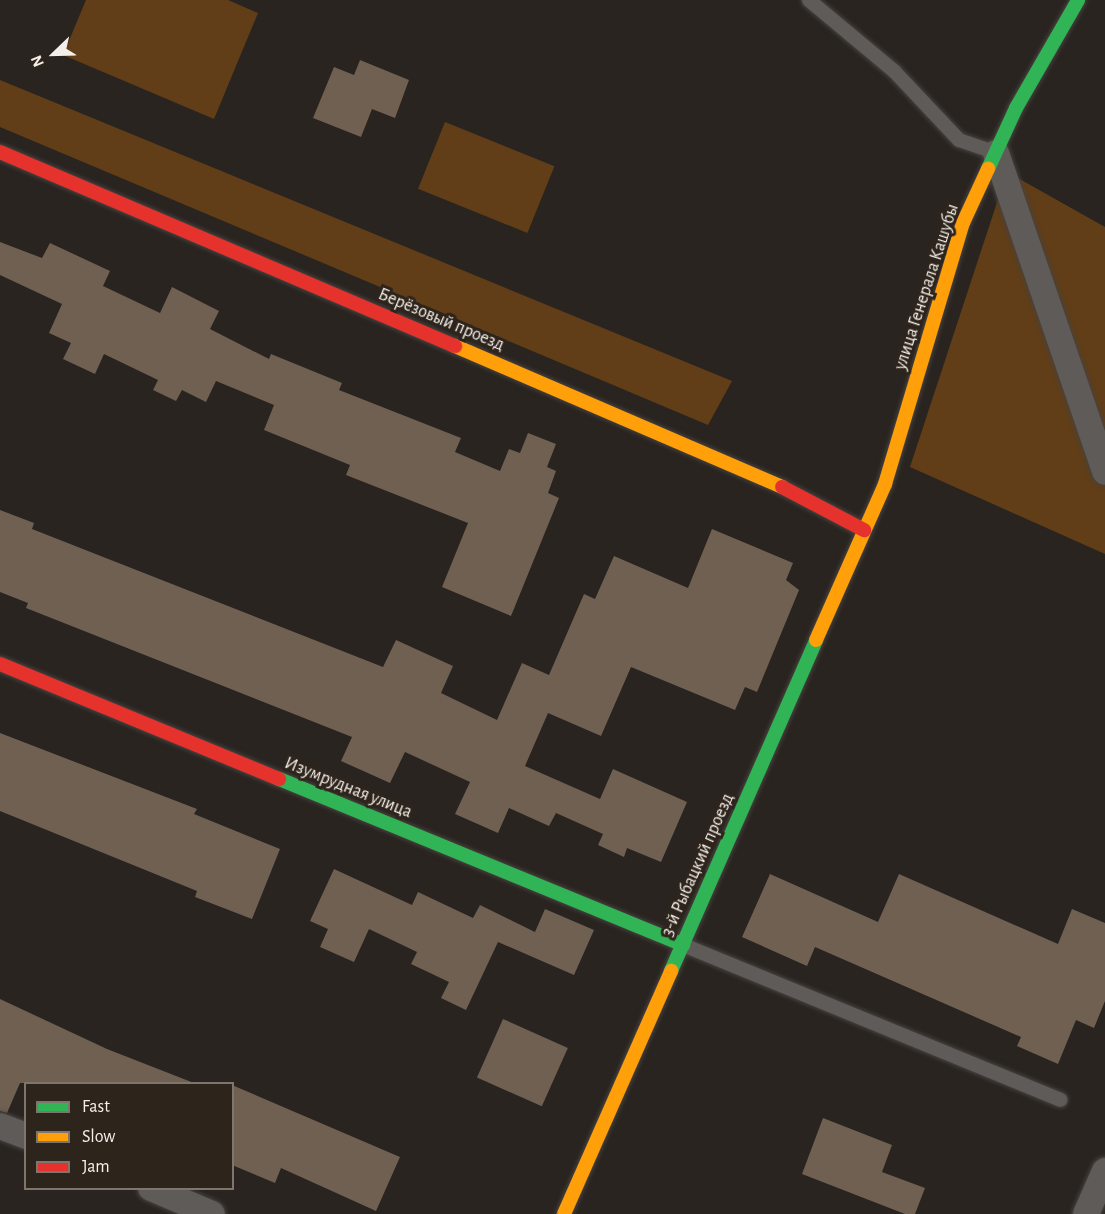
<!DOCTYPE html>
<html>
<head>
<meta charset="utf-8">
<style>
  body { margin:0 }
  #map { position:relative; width:1105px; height:1214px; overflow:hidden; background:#292420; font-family:"Alegreya Sans",sans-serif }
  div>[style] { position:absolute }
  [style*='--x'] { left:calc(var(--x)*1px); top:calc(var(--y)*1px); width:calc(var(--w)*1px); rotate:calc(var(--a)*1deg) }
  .green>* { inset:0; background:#613e17; transform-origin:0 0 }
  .building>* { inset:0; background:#6f6052; transform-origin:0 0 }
  .roads { filter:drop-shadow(0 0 2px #47423f) drop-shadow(0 0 2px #47423f) }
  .lane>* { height:14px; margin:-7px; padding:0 7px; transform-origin:7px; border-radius:7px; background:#5f5b58 }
  .street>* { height:26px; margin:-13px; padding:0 13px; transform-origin:13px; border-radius:13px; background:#5f5b58 }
  .fast>* { height:14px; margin:-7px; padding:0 7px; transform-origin:7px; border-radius:7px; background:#30b455 }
  .slow>* { height:14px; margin:-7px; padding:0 7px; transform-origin:7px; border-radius:7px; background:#ff9f0a }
  .jam>* { height:14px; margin:-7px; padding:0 7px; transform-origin:7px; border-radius:7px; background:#e5322d }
  span { translate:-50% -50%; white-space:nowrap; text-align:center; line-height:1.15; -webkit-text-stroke:6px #2d241c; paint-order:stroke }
  .street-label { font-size:18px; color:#f5efe9 }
  .legend { position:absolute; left:24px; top:1082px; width:210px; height:108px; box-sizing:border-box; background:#2d241c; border:2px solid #7d756e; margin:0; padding:8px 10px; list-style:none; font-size:18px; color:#f5efe9 }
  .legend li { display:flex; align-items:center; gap:12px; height:30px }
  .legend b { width:30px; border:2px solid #7d756e }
  .north { position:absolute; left:24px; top:24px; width:60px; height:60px; -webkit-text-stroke:4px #2d241c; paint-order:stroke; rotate:247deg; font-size:16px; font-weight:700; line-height:24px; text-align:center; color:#f5efe9 }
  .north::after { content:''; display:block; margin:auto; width:21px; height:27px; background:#f5efe9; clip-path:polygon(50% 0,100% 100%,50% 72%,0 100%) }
</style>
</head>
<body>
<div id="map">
  <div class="green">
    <i style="clip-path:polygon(86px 0,228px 0,258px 13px,214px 119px,63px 55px)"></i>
    <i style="clip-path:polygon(0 80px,732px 381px,708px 425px,0 127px)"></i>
    <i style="left:445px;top:122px;width:118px;height:72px;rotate:22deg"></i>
    <i style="clip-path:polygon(1007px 172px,1105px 227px,1105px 554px,910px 467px)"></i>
  </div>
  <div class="building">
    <i style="clip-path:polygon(360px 60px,409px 80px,395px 118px,372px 109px,361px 137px,313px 118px,334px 67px,354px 75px)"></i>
    <i style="clip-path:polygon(0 242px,42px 258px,50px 243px,110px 271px,103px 286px,160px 313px,172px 287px,219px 311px,210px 329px,269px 359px,271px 354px,342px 383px,339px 390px,461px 438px,455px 452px,500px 471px,509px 449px,520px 453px,528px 433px,556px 444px,547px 467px,556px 471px,548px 493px,559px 498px,511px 616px,442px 587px,468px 523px,346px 475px,350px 465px,264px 430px,274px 405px,216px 381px,206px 402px,182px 390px,176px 401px,153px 390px,158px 380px,104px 354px,95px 374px,63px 359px,71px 343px,49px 333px,62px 304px,0 275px)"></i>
    <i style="clip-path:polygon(0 510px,34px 523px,32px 529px,383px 667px,396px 640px,453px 666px,441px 693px,497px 720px,522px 663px,549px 675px,584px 594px,595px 599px,614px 556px,688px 588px,712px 529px,793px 563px,786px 580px,799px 590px,757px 692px,745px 687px,735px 710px,631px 667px,601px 736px,548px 713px,525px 766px,600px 799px,613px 769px,687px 802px,661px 862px,627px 848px,624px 857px,598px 845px,603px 834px,556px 813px,549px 826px,509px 808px,498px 833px,455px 814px,470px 782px,405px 752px,390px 783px,341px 761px,352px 737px,26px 608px,28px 603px,0 592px)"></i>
    <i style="clip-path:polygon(0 733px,197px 809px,194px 814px,280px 849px,252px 919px,195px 897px,197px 891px,0 811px)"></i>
    <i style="clip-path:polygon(334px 869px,412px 905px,418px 892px,473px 918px,480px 905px,535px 932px,545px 909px,594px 930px,574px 975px,498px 942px,466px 1010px,441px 998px,449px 982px,411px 964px,417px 952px,369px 929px,354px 962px,320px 947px,328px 929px,310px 921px)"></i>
    <i style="clip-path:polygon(770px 874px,878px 922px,899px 874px,1058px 944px,1072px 909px,1105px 923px,1105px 1001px,1094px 1028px,1076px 1020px,1058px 1064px,1017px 1046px,1021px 1037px,815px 947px,807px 966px,742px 937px)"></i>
    <i style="clip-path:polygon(0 999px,107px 1049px,194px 1083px,20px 1083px,7px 1113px,0 1111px)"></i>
    <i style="left:503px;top:1019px;width:71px;height:64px;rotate:24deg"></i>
    <i style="clip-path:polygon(232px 1085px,400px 1157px,376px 1211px,281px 1168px,275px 1183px,232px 1165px)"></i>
    <i style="clip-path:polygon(823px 1118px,892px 1145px,882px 1172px,925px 1188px,915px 1214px,905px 1214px,802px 1174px)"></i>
  </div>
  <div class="roads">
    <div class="lane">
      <i style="--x:809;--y:0;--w:111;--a:39.9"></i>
      <i style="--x:894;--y:71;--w:95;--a:46.7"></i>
      <i style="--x:959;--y:140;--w:39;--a:19"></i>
      <i style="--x:683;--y:945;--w:408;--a:22.3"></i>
    </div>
    <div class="street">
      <i style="--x:996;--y:153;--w:337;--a:71.1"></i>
      <i style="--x:0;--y:1126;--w:28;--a:21"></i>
      <i style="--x:151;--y:1188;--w:66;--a:23.1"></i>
      <i style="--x:1086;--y:1214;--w:47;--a:-66.2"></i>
    </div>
    <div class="fast">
      <i style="--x:988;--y:169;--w:67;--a:-65.3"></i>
      <i style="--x:1016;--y:108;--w:125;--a:-60.1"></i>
      <i style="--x:279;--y:779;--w:437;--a:22.3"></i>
      <i style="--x:671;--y:971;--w:361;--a:-66.3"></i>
    </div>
    <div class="slow">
      <i style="--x:455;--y:346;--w:356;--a:23.3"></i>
      <i style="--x:816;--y:640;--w:171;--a:-66.1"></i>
      <i style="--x:885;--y:484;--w:272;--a:-73.4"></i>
      <i style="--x:963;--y:223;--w:60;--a:-65.2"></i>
      <i style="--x:564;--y:1214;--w:266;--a:-66.2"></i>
    </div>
    <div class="jam">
      <i style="--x:0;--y:152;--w:495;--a:23.1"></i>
      <i style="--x:782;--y:487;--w:93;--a:27.7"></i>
      <i style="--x:0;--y:664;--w:302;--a:22.4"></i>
    </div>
  </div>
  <div class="street-label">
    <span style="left:927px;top:287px;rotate:-72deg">улица Генерала Кашубы</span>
    <span style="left:441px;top:320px;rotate:23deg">Берёзовый проезд</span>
    <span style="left:348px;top:788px;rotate:22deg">Изумрудная улица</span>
    <span style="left:698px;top:865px;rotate:-66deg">3-й Рыбацкий проезд</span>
  </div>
  <ul class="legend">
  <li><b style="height:8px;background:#30b455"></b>Fast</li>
  <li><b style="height:8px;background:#ff9f0a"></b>Slow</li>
  <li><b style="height:8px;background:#e5322d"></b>Jam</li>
  </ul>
  <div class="north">N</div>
</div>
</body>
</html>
